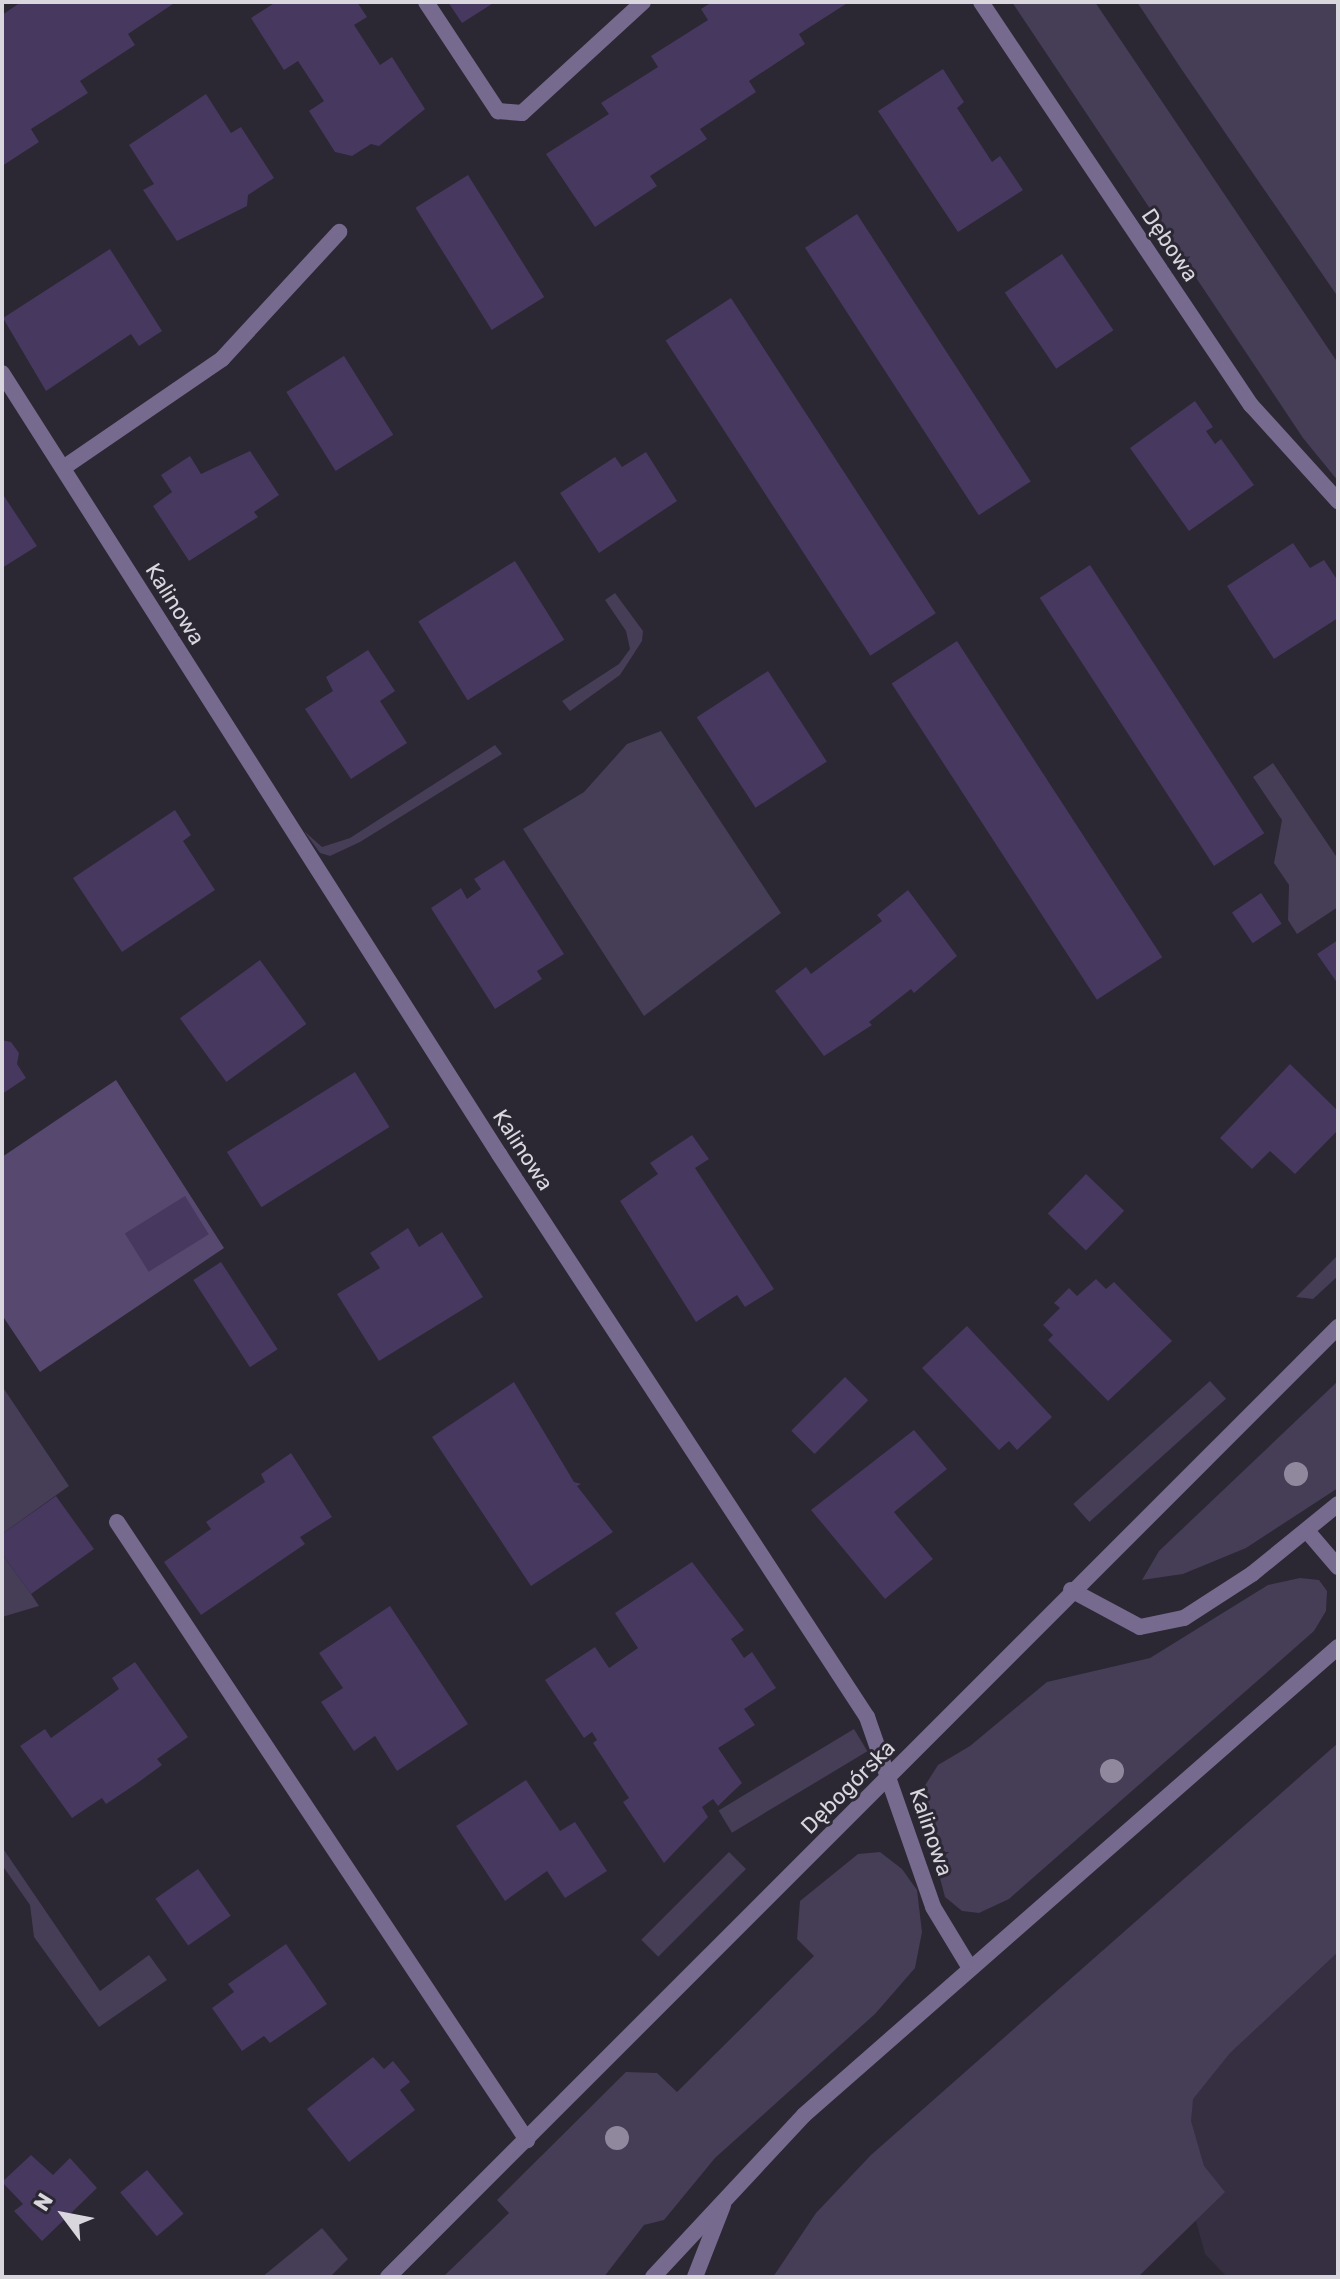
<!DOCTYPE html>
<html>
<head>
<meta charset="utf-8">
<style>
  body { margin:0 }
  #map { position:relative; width:1340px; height:2279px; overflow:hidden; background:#2b2733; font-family:Rubik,sans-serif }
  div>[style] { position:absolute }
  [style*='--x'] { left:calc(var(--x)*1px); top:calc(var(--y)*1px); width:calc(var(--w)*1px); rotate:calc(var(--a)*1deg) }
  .built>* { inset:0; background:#362f42 }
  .green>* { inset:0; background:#463d56; transform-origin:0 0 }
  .forest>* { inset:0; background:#574870 }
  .building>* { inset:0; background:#47385f; transform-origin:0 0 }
  .service>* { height:16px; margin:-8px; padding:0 8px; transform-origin:8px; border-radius:8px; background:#776a8f }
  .minor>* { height:16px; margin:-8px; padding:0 8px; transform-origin:8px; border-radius:8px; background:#776a8f }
  .tertiary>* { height:16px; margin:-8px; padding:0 8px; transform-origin:8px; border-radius:8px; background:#776a8f }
  .trees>* { width:24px; height:24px; margin:-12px; border-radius:50%; background:#90899e }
  span { translate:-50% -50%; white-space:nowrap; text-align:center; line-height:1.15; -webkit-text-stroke:6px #2b2733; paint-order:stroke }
  .street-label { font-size:22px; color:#d9d6de }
  .frame { position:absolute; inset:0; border:4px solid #d9d6de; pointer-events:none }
  .north { position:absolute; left:24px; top:2175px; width:80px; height:80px; -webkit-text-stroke:6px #2b2733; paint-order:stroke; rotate:302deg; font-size:22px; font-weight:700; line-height:32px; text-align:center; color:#d9d6de }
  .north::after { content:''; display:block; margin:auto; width:28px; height:36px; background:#d9d6de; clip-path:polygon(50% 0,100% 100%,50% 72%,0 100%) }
</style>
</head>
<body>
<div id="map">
  <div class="built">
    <i style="clip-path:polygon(1338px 1928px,1338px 2277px,1227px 2277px,1205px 2254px,1161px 2094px)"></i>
  </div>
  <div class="green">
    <i style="clip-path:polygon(1012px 2px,1095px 2px,1338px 363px,1338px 481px,1303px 438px)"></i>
    <i style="clip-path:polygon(1137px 2px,1338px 2px,1338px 297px,1182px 70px)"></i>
    <i style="clip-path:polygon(615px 593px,643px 631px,642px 641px,620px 675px,570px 711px,562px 701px,619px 664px,630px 649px,626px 631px,605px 600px)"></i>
    <i style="clip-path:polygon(661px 731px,781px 913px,644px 1016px,523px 829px,584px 792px,627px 744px)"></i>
    <i style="clip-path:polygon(495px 745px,502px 754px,360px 842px,330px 856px,320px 853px,304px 831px,322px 847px,350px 838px)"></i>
    <i style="clip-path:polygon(1273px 763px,1338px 859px,1338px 907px,1297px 934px,1288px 920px,1289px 885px,1274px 863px,1282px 820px,1253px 777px)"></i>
    <i style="clip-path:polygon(1338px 1255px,1338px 1276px,1313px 1299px,1296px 1297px)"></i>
    <i style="left:1210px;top:1381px;width:24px;height:184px;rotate:48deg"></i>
    <i style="clip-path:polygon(1338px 1381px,1338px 1488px,1246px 1548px,1183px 1574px,1142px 1580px,1159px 1551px)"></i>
    <i style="clip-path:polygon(2px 1386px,69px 1486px,2px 1534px)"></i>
    <i style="clip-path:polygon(2px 1554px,31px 1594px,39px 1606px,2px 1617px)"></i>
    <i style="clip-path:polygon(1300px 1578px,1319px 1580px,1327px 1591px,1326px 1611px,1314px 1631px,1009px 1899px,979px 1913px,962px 1911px,945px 1897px,922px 1811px,924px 1787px,938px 1765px,970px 1746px,1047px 1682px,1150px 1658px,1268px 1585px)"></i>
    <i style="left:854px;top:1729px;width:26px;height:158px;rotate:59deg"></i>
    <i style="clip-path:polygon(1338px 1743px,1338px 1952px,1230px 2053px,1193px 2099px,1191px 2121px,1204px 2166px,1225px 2192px,1138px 2277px,773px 2277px,816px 2213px,871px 2155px)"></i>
    <i style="clip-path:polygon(2px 1847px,100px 1991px,149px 1955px,167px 1980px,99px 2027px,34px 1937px,30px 1905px,2px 1865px)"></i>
    <i style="left:729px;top:1852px;width:24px;height:124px;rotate:45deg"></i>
    <i style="clip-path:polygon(880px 1852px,902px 1869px,917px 1890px,922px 1932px,915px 1968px,875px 2014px,715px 2158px,664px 2220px,644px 2225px,604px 2277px,443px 2277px,509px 2213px,497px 2200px,626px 2072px,657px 2073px,677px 2092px,814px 1956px,797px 1939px,800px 1901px,858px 1854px)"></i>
    <i style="clip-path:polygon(322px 2228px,348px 2259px,330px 2277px,262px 2277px)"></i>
  </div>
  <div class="forest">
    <i style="clip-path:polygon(116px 1080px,224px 1248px,40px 1372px,2px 1315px,2px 1157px)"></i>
  </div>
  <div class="building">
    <i style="clip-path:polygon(21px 2px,176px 2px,128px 34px,135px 45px,80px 81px,88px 93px,31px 129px,39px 142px,2px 166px,2px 15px)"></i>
    <i style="clip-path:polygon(276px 2px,357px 2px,367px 17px,354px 25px,380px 65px,392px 57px,425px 109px,379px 146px,371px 144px,352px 156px,335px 152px,309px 111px,324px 101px,298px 61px,284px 70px,251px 18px)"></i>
    <i style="clip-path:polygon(448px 2px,495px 2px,462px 23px)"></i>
    <i style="clip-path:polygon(712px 2px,849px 2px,799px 34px,805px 44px,749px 81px,756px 92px,700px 129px,707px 139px,650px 176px,657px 186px,595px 227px,546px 154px,609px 114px,601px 103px,658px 67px,651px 56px,708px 20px,701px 9px)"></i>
    <i style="clip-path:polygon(943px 69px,964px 102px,957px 108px,992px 162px,1000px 156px,1023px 190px,958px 232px,878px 111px)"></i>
    <i style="clip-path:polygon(206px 94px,231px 133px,241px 127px,274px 178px,248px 195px,247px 206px,177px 241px,143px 190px,154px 184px,129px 145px)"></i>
    <i style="left:468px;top:175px;width:144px;height:62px;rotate:58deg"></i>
    <i style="left:857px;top:214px;width:319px;height:62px;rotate:57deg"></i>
    <i style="clip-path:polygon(110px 249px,162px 331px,139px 346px,131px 334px,46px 391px,3px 318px)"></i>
    <i style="left:1062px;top:254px;width:92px;height:69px;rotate:56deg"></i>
    <i style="left:731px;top:298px;width:376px;height:78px;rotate:57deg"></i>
    <i style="left:344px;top:356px;width:93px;height:68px;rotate:58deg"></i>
    <i style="clip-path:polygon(1195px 401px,1213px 427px,1206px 431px,1215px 444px,1221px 439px,1254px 485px,1189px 531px,1130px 448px)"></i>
    <i style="clip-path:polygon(250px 451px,279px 495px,254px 512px,258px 517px,189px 561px,153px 506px,172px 492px,161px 475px,190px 456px,201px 474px)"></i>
    <i style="clip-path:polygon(646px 452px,677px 501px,599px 553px,560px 493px,615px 457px,622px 467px)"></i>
    <i style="clip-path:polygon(2px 493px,37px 546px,2px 568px)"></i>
    <i style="clip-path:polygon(1293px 543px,1310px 568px,1324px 560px,1338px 581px,1338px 618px,1274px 659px,1227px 586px)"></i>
    <i style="left:515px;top:561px;width:93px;height:114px;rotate:58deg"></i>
    <i style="left:1090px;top:565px;width:320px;height:60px;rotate:57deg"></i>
    <i style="left:957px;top:641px;width:377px;height:78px;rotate:57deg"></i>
    <i style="clip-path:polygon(368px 650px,395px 691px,380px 701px,407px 743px,351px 779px,305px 709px,333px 691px,326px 677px)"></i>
    <i style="left:768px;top:671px;width:108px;height:85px;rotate:57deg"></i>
    <i style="clip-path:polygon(175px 810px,191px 835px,183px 841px,215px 890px,122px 952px,73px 878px)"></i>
    <i style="clip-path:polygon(504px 860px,564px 954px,537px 971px,542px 979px,495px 1009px,431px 908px,461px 888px,467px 899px,481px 889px,474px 879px)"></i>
    <i style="clip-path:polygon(908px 890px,957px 956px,914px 993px,911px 989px,869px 1022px,872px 1025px,824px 1056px,775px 991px,806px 967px,811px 974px,882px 921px,877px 915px)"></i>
    <i style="left:1261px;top:893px;width:37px;height:35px;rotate:56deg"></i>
    <i style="clip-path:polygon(1338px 940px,1338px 984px,1317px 954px)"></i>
    <i style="left:260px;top:960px;width:79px;height:99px;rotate:54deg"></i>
    <i style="clip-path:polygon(2px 1040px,11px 1042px,19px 1053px,17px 1064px,26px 1078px,2px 1094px)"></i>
    <i style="clip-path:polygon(1290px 1064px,1338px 1111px,1338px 1130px,1295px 1174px,1270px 1151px,1252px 1169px,1220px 1138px)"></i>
    <i style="left:355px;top:1072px;width:65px;height:151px;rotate:58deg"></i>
    <i style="clip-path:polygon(692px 1135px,709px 1159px,695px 1168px,774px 1289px,745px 1307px,737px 1295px,696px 1322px,620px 1201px,658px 1174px,650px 1163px)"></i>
    <i style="left:1086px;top:1174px;width:53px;height:55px;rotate:44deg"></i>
    <i style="left:185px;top:1196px;width:45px;height:71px;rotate:58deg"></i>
    <i style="clip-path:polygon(408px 1228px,419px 1247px,442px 1232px,483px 1297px,379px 1361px,337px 1294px,380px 1268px,370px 1253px)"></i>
    <i style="left:221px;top:1262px;width:104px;height:33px;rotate:57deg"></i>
    <i style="clip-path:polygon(1096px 1279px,1106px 1289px,1114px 1282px,1172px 1341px,1108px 1401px,1048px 1340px,1053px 1335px,1043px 1325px,1060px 1308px,1054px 1303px,1069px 1288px,1077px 1296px)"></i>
    <i style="clip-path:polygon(967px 1326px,1052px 1417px,1017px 1450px,1009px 1441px,999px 1450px,922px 1368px)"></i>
    <i style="left:845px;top:1377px;width:33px;height:76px;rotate:45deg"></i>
    <i style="clip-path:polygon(514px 1382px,574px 1482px,581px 1484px,577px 1486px,613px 1532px,531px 1586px,432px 1437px)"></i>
    <i style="clip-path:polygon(914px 1430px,947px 1469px,894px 1512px,933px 1559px,885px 1599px,811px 1510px)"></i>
    <i style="clip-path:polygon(291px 1453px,332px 1517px,300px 1537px,305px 1544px,201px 1615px,164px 1562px,211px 1529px,206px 1522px,265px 1482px,261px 1474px)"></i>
    <i style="clip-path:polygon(56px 1496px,94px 1549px,31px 1594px,2px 1554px,2px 1534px)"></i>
    <i style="clip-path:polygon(692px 1562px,744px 1630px,731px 1639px,744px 1658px,752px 1652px,776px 1688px,744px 1709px,755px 1725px,718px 1748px,742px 1783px,718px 1806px,713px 1799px,702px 1807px,708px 1817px,664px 1863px,623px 1802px,629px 1798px,593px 1743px,597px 1740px,592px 1732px,584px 1738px,545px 1680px,595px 1647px,609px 1668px,638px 1648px,615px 1613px)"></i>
    <i style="clip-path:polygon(390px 1606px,468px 1724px,397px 1771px,375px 1736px,354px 1751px,321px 1702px,343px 1688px,319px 1653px)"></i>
    <i style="clip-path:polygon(135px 1662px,188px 1737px,157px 1759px,162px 1765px,136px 1784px,106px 1804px,102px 1798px,72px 1818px,20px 1746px,45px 1729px,51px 1738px,86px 1713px,119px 1689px,112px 1678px)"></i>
    <i style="clip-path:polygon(526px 1780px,560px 1831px,575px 1822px,607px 1871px,565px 1898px,547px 1871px,505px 1901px,456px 1826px)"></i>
    <i style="left:198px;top:1869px;width:57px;height:52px;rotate:55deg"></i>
    <i style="clip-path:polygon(286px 1944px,327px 2004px,270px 2043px,264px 2036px,242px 2051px,212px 2008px,234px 1992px,228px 1984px)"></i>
    <i style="clip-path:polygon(373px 2057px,384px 2069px,393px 2061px,410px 2082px,400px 2090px,415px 2110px,349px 2162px,307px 2109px)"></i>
    <i style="clip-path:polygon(31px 2155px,53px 2175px,70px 2158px,97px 2188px,42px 2241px,14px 2211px,23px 2204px,2px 2182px)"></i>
    <i style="left:147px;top:2170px;width:57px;height:35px;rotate:50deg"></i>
  </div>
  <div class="service">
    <i style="--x:63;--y:468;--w:193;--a:-34.4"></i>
    <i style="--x:222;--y:359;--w:173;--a:-47.3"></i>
    <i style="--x:117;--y:1522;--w:742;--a:56.44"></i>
    <i style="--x:1308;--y:1532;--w:46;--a:49.4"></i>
    <i style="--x:1071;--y:1590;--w:78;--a:28.2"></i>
    <i style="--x:1140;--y:1627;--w:45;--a:-11.6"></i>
    <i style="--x:1184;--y:1618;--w:81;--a:-32.9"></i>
    <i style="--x:1252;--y:1574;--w:111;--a:-39.1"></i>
  </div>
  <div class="minor">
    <i style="--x:426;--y:2;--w:131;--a:56.6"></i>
    <i style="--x:498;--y:111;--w:24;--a:5"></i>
    <i style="--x:522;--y:113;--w:164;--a:-42.5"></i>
    <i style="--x:981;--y:2;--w:485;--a:56.2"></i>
    <i style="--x:1251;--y:405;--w:130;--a:47.8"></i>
    <i style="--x:2;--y:373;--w:926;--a:57.53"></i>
    <i style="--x:499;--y:1154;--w:673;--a:56.83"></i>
    <i style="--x:867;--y:1717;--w:201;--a:70.8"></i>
    <i style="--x:933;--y:1907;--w:71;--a:58.8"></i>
    <i style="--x:388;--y:2277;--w:1344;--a:-45"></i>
  </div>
  <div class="tertiary">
    <i style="--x:653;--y:2277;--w:221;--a:-47"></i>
    <i style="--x:804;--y:2115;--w:710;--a:-41.23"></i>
    <i style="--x:695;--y:2277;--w:77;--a:-68.7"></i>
  </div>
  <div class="trees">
    <i style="left:1296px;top:1474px"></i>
    <i style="left:1112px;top:1771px"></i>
    <i style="left:617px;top:2138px"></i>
  </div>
  <div class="street-label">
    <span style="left:1170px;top:245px;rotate:56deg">Dębowa</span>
    <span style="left:175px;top:604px;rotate:58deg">Kalinowa</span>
    <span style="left:523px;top:1150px;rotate:57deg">Kalinowa</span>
    <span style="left:848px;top:1787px;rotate:-45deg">Dębogórska</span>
    <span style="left:931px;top:1832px;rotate:71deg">Kalinowa</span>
  </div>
  <div class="frame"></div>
  <div class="north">N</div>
</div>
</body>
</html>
